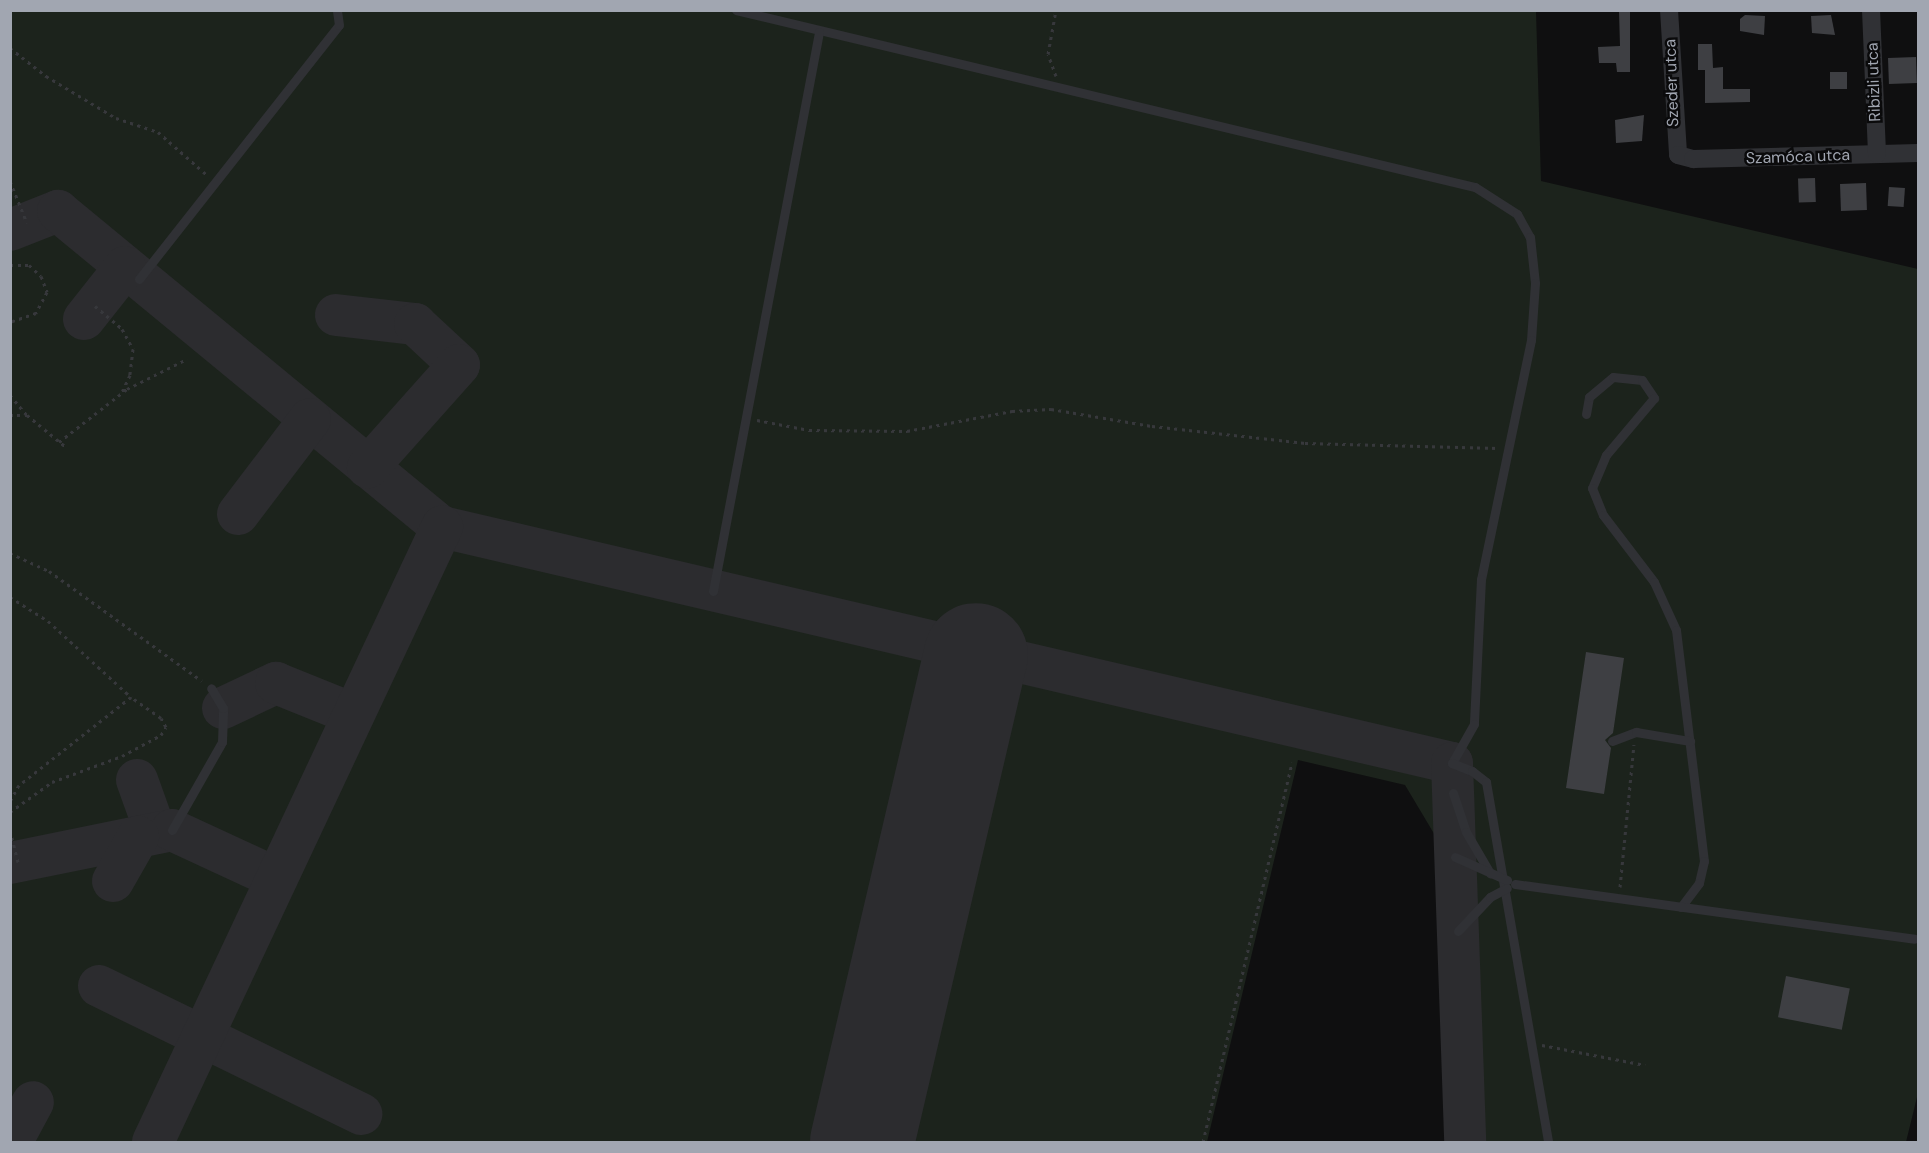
<!DOCTYPE html>
<html>
<head>
<meta charset="utf-8">
<style>
  body { margin:0 }
  #map { position:relative; width:1929px; height:1153px; overflow:hidden; background:#0f0f10; font-family:"DM Sans",sans-serif }
  div>[style] { position:absolute }
  [style*='--x'] { left:calc(var(--x)*1px); top:calc(var(--y)*1px); width:calc(var(--w)*1px); rotate:calc(var(--a)*1deg) }
  .green>* { inset:0; background:#1c231c }
  .taxiway>* { height:42px; margin:-21px; padding:0 21px; transform-origin:21px; border-radius:21px; background:#2c2c2f }
  .runway>* { height:104px; margin:-52px; padding:0 52px; transform-origin:52px; border-radius:52px; background:#2c2c2f }
  .building>* { inset:0; background:#3e3f43; transform-origin:0 0 }
  .path>* { height:3px; margin-top:-1.5px; transform-origin:0; background:repeating-linear-gradient(90deg,#37383c 0 3px,transparent 0 7.5px) }
  .lane>* { height:9px; margin:-4.5px; padding:0 4.5px; transform-origin:4.5px; border-radius:4.5px; background:#303135 }
  .street>* { height:18px; margin:-9px; padding:0 9px; transform-origin:9px; border-radius:9px; background:#303135 }
  span { translate:-50% -50%; white-space:nowrap; text-align:center; line-height:1.15; -webkit-text-stroke:5px #0a0a0b; paint-order:stroke }
  .street-label { font-size:16px; color:#a1a6b1 }
  .frame { position:absolute; inset:0; border:12px solid #a1a6b1; pointer-events:none }
</style>
</head>
<body>
<div id="map">
  <div class="green">
    <i style="clip-path:polygon(10px 11px,1536px 11px,1541px 181px,1918px 269px,1918px 1093px,1906px 1142px,1448px 1142px,1436px 837px,1405px 785px,1298px 760px,1207px 1142px,11px 1142px)"></i>
  </div>
  <div class="taxiway">
    <i style="--x:10;--y:230;--w:52;--a:-21.6"></i>
    <i style="--x:58;--y:211;--w:497;--a:39.5"></i>
    <i style="--x:442;--y:527;--w:1037;--a:13.15"></i>
    <i style="--x:1452;--y:763;--w:379;--a:88"></i>
    <i style="--x:336;--y:315;--w:80;--a:6.5"></i>
    <i style="--x:415;--y:324;--w:60;--a:43"></i>
    <i style="--x:459;--y:365;--w:137;--a:131.7"></i>
    <i style="--x:84;--y:319;--w:66;--a:-51.7"></i>
    <i style="--x:238;--y:514;--w:119;--a:-52.8"></i>
    <i style="--x:223;--y:708;--w:59;--a:-25.3"></i>
    <i style="--x:276;--y:683;--w:83;--a:21.9"></i>
    <i style="--x:137;--y:780;--w:56;--a:70.3"></i>
    <i style="--x:10;--y:863;--w:165;--a:-11.5"></i>
    <i style="--x:172;--y:830;--w:115;--a:24.8"></i>
    <i style="--x:113;--y:881;--w:51;--a:-60.4"></i>
    <i style="--x:99;--y:986;--w:292;--a:26"></i>
    <i style="--x:12;--y:1141;--w:44;--a:-61.7"></i>
    <i style="--x:153;--y:1142;--w:680;--a:-64.83"></i>
  </div>
  <div class="runway">
    <i style="--x:862;--y:1142;--w:500;--a:-76.83"></i>
  </div>
  <div class="building">
    <i style="clip-path:polygon(1619px 11px,1630px 11px,1630px 72px,1617px 72px,1616px 63px,1599px 63px,1598px 47px,1620px 46px)"></i>
    <i style="clip-path:polygon(1745px 15px,1765px 16px,1764px 35px,1740px 31px,1740px 19px)"></i>
    <i style="clip-path:polygon(1831px 15px,1835px 35px,1812px 33px,1811px 16px)"></i>
    <i style="clip-path:polygon(1698px 44px,1712px 44px,1713px 68px,1723px 67px,1723px 89px,1750px 89px,1750px 102px,1705px 103px,1705px 70px,1698px 70px)"></i>
    <i style="left:1916px;top:57px;width:26px;height:28px;rotate:88deg"></i>
    <i style="left:1830px;top:72px;width:17px;height:17px"></i>
    <i style="clip-path:polygon(1644px 115px,1642px 141px,1616px 143px,1615px 120px)"></i>
    <i style="left:1815px;top:178px;width:24px;height:17px;rotate:88deg"></i>
    <i style="left:1866px;top:183px;width:27px;height:26px;rotate:88deg"></i>
    <i style="left:1889px;top:187px;width:16px;height:19px;rotate:4deg"></i>
    <i style="clip-path:polygon(1586px 652px,1624px 658px,1613px 733px,1605px 740px,1611px 748px,1604px 794px,1566px 788px)"></i>
    <i style="left:1786px;top:976px;width:65px;height:42px;rotate:11deg"></i>
  </div>
  <div class="path">
    <i style="--x:10;--y:48;--w:46;--a:37.9"></i>
    <i style="--x:46;--y:76;--w:82;--a:31"></i>
    <i style="--x:116;--y:118;--w:44;--a:18.4"></i>
    <i style="--x:158;--y:132;--w:65;--a:41.3"></i>
    <i style="--x:1056;--y:76;--w:23;--a:-110"></i>
    <i style="--x:1048;--y:54;--w:45;--a:-79.7"></i>
    <i style="--x:10;--y:181;--w:45;--a:68"></i>
    <i style="--x:10;--y:265;--w:19;--a:0"></i>
    <i style="--x:29;--y:265;--w:16;--a:43"></i>
    <i style="--x:41;--y:276;--w:17;--a:69"></i>
    <i style="--x:47;--y:292;--w:24;--a:118"></i>
    <i style="--x:36;--y:313;--w:28;--a:161"></i>
    <i style="--x:95;--y:306;--w:35;--a:40"></i>
    <i style="--x:122;--y:329;--w:23;--a:61"></i>
    <i style="--x:133;--y:349;--w:26;--a:97"></i>
    <i style="--x:130;--y:375;--w:19;--a:115"></i>
    <i style="--x:10;--y:395;--w:26;--a:50"></i>
    <i style="--x:27;--y:415;--w:50;--a:39.4"></i>
    <i style="--x:10;--y:415;--w:17;--a:0"></i>
    <i style="--x:757;--y:420;--w:53;--a:10.9"></i>
    <i style="--x:809;--y:430;--w:98;--a:0.6"></i>
    <i style="--x:907;--y:431;--w:107;--a:-10.8"></i>
    <i style="--x:1012;--y:411;--w:39;--a:-3"></i>
    <i style="--x:1051;--y:409;--w:102;--a:9.6"></i>
    <i style="--x:1152;--y:426;--w:154;--a:6.3"></i>
    <i style="--x:1305;--y:443;--w:193;--a:1.5"></i>
    <i style="--x:59;--y:442;--w:86;--a:-37.9"></i>
    <i style="--x:127;--y:389;--w:67;--a:-26.6"></i>
    <i style="--x:10;--y:553;--w:43;--a:24.8"></i>
    <i style="--x:49;--y:571;--w:188;--a:35.7"></i>
    <i style="--x:10;--y:597;--w:45;--a:32.3"></i>
    <i style="--x:48;--y:621;--w:113;--a:42.5"></i>
    <i style="--x:131;--y:697;--w:142;--a:141.8"></i>
    <i style="--x:19;--y:785;--w:18;--a:119"></i>
    <i style="--x:10;--y:812;--w:52;--a:-35.5"></i>
    <i style="--x:52;--y:782;--w:75;--a:-20.4"></i>
    <i style="--x:122;--y:756;--w:44;--a:-28.3"></i>
    <i style="--x:161;--y:735;--w:9;--a:-58"></i>
    <i style="--x:166;--y:727;--w:10;--a:-119"></i>
    <i style="--x:161;--y:718;--w:37;--a:-145"></i>
    <i style="--x:10;--y:830;--w:33;--a:76"></i>
    <i style="--x:1620;--y:887;--w:143;--a:-84.4"></i>
    <i style="--x:1542;--y:1045;--w:105;--a:11"></i>
    <i style="--x:1203;--y:1142;--w:390;--a:-76.8"></i>
  </div>
  <div class="lane">
    <i style="--x:736;--y:10;--w:760;--a:13.47"></i>
    <i style="--x:1475;--y:187;--w:50;--a:32.7"></i>
    <i style="--x:1517;--y:214;--w:26;--a:61"></i>
    <i style="--x:1530;--y:237;--w:46;--a:83.8"></i>
    <i style="--x:1535;--y:283;--w:57;--a:94"></i>
    <i style="--x:1531;--y:340;--w:244;--a:101.8"></i>
    <i style="--x:1481;--y:579;--w:145;--a:92.8"></i>
    <i style="--x:1474;--y:724;--w:45;--a:119.4"></i>
    <i style="--x:1452;--y:763;--w:22;--a:22"></i>
    <i style="--x:1472;--y:771;--w:18;--a:38"></i>
    <i style="--x:1486;--y:782;--w:365;--a:80.2"></i>
    <i style="--x:139;--y:279;--w:323;--a:-51.8"></i>
    <i style="--x:339;--y:25;--w:15;--a:-98"></i>
    <i style="--x:1586;--y:414;--w:17;--a:-80"></i>
    <i style="--x:1589;--y:397;--w:31;--a:-40"></i>
    <i style="--x:1613;--y:377;--w:29;--a:6"></i>
    <i style="--x:1642;--y:380;--w:22;--a:56"></i>
    <i style="--x:1654;--y:398;--w:75;--a:130.1"></i>
    <i style="--x:1606;--y:455;--w:36;--a:113"></i>
    <i style="--x:1592;--y:488;--w:29;--a:68"></i>
    <i style="--x:1603;--y:515;--w:84;--a:52.7"></i>
    <i style="--x:1654;--y:582;--w:53;--a:65.4"></i>
    <i style="--x:1676;--y:630;--w:233;--a:83.1"></i>
    <i style="--x:1704;--y:861;--w:23;--a:103"></i>
    <i style="--x:1699;--y:883;--w:30;--a:127"></i>
    <i style="--x:713;--y:591;--w:569;--a:-79.26"></i>
    <i style="--x:1612;--y:741;--w:26;--a:-21"></i>
    <i style="--x:1636;--y:732;--w:55;--a:9.5"></i>
    <i style="--x:1453;--y:793;--w:41;--a:71.6"></i>
    <i style="--x:1466;--y:832;--w:48;--a:59.7"></i>
    <i style="--x:172;--y:830;--w:101;--a:-60.4"></i>
    <i style="--x:222;--y:742;--w:34;--a:-88"></i>
    <i style="--x:223;--y:708;--w:23;--a:-121"></i>
    <i style="--x:1455;--y:857;--w:57;--a:23.9"></i>
    <i style="--x:1515;--y:884;--w:403;--a:7.8"></i>
    <i style="--x:1458;--y:931;--w:47;--a:-46.7"></i>
    <i style="--x:1490;--y:897;--w:19;--a:-28"></i>
  </div>
  <div class="street">
    <i style="--x:1669;--y:10;--w:145;--a:86.4"></i>
    <i style="--x:1678;--y:155;--w:16;--a:15"></i>
    <i style="--x:1693;--y:159;--w:225;--a:-1.5"></i>
    <i style="--x:1871;--y:10;--w:144;--a:87.6"></i>
  </div>
  <div class="street-label">
    <span style="left:1874px;top:82px;rotate:-92deg">Ribizli utca</span>
    <span style="left:1672px;top:83px;rotate:-92deg">Szeder utca</span>
    <span style="left:1798px;top:157px;rotate:-2deg">Szamóca utca</span>
  </div>
  <div class="frame"></div>
</div>
</body>
</html>
